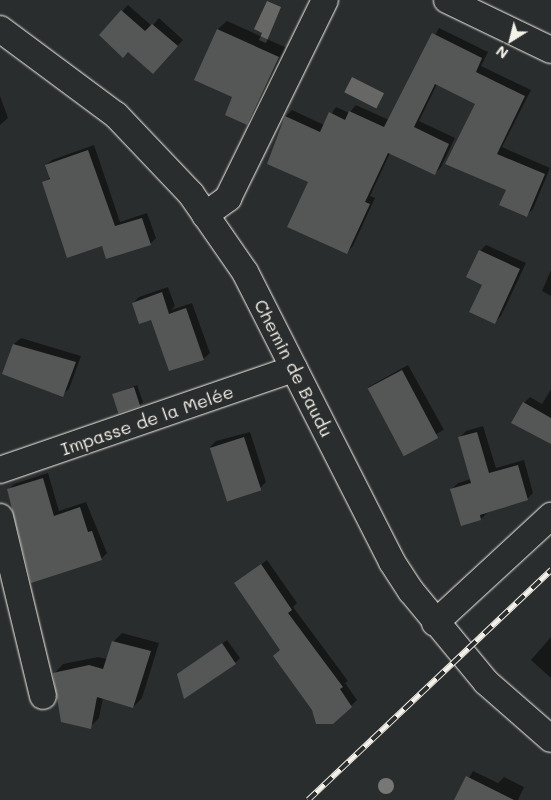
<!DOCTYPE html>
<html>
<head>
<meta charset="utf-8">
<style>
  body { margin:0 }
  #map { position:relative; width:551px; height:800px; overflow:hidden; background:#2a2d2e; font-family:Mali,sans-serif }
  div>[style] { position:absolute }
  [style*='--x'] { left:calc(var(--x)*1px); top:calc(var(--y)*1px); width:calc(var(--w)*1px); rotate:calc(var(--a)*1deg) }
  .water>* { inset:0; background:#676866; transform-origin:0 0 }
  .shadow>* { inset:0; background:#0007; transform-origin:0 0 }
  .building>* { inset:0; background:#555756; transform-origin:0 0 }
  .roads { filter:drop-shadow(0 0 1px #f4f1e8) drop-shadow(0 0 1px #f4f1e8) }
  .minor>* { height:26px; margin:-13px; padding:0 13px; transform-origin:13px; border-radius:13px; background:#2a2d2e }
  .rail>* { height:5.5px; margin-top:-2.75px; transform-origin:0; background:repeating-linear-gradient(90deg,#2a2d2e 0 11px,#f4f1e8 0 22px); box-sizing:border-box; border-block:1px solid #f4f1e8 }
  .trees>* { width:16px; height:16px; margin:-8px; border-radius:50%; background:#777875 }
  span { translate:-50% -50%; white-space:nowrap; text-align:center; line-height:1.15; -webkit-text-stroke:4px #2a2d2e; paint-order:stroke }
  .street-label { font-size:18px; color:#f4f1e8 }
  .north { position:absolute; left:486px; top:15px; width:50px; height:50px; -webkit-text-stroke:4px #2a2d2e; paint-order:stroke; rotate:216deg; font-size:14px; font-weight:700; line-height:20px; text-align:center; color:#f4f1e8 }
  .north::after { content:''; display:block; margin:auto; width:18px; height:22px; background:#f4f1e8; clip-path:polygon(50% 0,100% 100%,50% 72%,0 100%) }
</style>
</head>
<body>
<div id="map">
  <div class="water">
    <i style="clip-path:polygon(267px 1px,281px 7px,266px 43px,259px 40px,262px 33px,254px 29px)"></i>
    <i style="left:352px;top:77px;width:36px;height:17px;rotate:27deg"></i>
  </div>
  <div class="shadow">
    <i style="clip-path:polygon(128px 5px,152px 26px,159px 18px,183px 40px,159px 66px,100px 35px)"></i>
    <i style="clip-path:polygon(227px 21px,287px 48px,256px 115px,247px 124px,234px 97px,196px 80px,218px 29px)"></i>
    <i style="clip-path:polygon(439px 28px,488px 52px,481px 66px,531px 90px,502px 147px,550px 168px,533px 209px,527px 215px,507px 190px,477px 103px,437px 84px,419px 121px,455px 138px,441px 167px,435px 174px,390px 153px,370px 196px,375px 198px,353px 246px,347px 252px,310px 182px,268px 163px,286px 116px,292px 110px,324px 125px,336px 107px,349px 113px,356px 105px,389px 120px)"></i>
    <i style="clip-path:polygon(0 96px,8px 118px,0 125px)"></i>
    <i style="clip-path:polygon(94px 145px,120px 222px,147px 213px,156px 238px,151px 243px,107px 258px,103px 245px,44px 183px,50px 177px,46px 165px,52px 160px)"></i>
    <i style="clip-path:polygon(486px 245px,526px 263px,501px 316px,495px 322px,483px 284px,480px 251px)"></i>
    <i style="clip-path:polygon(551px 270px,551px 296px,542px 291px)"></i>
    <i style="clip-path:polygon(168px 287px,175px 306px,171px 310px,192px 303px,210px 353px,203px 359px,169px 370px,152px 318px,133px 303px,139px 297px)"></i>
    <i style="clip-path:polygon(21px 338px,81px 356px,69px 389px,62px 395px,4px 373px,14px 344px)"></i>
    <i style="left:408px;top:365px;width:74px;height:46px;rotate:61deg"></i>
    <i style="clip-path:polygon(137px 385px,143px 402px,140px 405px,114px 395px)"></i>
    <i style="clip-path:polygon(551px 389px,551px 439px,524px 403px,530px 397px,542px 404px)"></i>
    <i style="clip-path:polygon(483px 426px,496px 468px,524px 460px,533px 493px,527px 499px,487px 513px,481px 519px,452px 489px,458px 483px,471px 479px,459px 438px,466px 431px)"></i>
    <i style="clip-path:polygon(250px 432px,266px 482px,260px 488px,210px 447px,216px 441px)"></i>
    <i style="clip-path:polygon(48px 473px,59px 511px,86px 502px,107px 553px,101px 559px,8px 490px,14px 484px)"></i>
    <i style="clip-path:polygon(267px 560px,297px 603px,293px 607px,348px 681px,345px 683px,357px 700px,333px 723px,313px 709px,281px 649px,236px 583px)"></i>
    <i style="clip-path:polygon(122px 633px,159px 643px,142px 698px,133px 707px,103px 698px,99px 718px,90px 727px,55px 673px,63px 664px,98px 657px,107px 659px,113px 642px)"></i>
    <i style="clip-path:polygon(551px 637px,551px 678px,531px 660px)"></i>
    <i style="clip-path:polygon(227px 640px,240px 658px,235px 663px,178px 674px)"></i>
    <i style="clip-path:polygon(473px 771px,498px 783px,504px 777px,524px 787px,518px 800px,456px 800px)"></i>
  </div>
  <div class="building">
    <i style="clip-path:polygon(121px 10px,145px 31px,152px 24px,178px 46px,153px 74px,128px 52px,123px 58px,99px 35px)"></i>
    <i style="clip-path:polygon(217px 29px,279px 57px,247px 125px,225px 115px,232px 97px,194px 80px)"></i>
    <i style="clip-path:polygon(432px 33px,482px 58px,476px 72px,525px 96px,497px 154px,545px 174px,527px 217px,499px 205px,506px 190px,445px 164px,475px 104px,435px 84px,414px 127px,449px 144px,435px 175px,388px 153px,365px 202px,370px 204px,347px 254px,287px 227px,308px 182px,267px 164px,285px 116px,320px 132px,329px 112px,345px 120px,349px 111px,384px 127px)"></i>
    <i style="clip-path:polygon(88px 150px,115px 226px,142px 218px,151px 245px,106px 259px,102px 246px,67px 258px,42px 182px,50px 179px,45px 165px)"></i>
    <i style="clip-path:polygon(479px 250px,520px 269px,495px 324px,469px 312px,482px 285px,466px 277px)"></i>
    <i style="clip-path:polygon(162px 292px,169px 314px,152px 320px,186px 308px,204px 360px,169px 371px,151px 320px,139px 324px,132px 303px)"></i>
    <i style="clip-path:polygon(13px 344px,76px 362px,63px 397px,2px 374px)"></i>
    <i style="left:402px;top:370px;width:77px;height:39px;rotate:62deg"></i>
    <i style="left:134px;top:387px;width:20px;height:23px;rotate:72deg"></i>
    <i style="clip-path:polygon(523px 402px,551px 418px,551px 444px,511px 423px)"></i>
    <i style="clip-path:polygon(477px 432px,489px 473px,518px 465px,528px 500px,480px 515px,481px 520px,461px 526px,450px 489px,471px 483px,458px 437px)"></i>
    <i style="left:244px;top:437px;width:56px;height:36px;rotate:72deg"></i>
    <i style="clip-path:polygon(43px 478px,54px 516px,80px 507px,88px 532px,92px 531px,102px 560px,31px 583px,7px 489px)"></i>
    <i style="clip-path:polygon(261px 564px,292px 610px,288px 613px,343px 687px,340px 689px,352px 707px,333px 724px,316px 724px,312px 710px,273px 656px,280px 650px,234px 583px)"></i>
    <i style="clip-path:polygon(112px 641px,151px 651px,133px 708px,97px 697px,91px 729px,61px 722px,53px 673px,89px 665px,103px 669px)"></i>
    <i style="clip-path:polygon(222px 643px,236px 664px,184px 699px,177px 674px)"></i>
    <i style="clip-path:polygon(466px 776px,514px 800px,454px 800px)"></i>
  </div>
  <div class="roads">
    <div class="minor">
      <i style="--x:447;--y:0;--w:115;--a:25.7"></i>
      <i style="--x:0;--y:29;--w:144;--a:36.6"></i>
      <i style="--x:116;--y:115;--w:109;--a:46.5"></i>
      <i style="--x:191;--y:194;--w:95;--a:55.3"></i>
      <i style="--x:245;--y:272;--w:325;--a:63.1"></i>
      <i style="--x:392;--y:562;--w:35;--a:57"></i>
      <i style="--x:411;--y:591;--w:118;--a:50.5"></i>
      <i style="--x:486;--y:682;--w:86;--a:41.2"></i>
      <i style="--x:205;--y:215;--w:29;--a:-36"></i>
      <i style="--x:228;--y:198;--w:220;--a:-63.9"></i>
      <i style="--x:0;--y:470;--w:311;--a:-19"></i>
      <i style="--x:0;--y:517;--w:184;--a:76.5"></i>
      <i style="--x:435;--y:623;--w:158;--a:-42.7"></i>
    </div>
  </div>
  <div class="rail">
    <i style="--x:308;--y:800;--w:335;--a:-43.4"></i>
  </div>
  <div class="trees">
    <i style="left:386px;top:786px"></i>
  </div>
  <div class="street-label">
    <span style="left:294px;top:368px;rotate:63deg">Chemin de Baudu</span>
    <span style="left:147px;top:420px;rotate:-19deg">Impasse de la Melée</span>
  </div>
  <div class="north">N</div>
</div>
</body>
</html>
